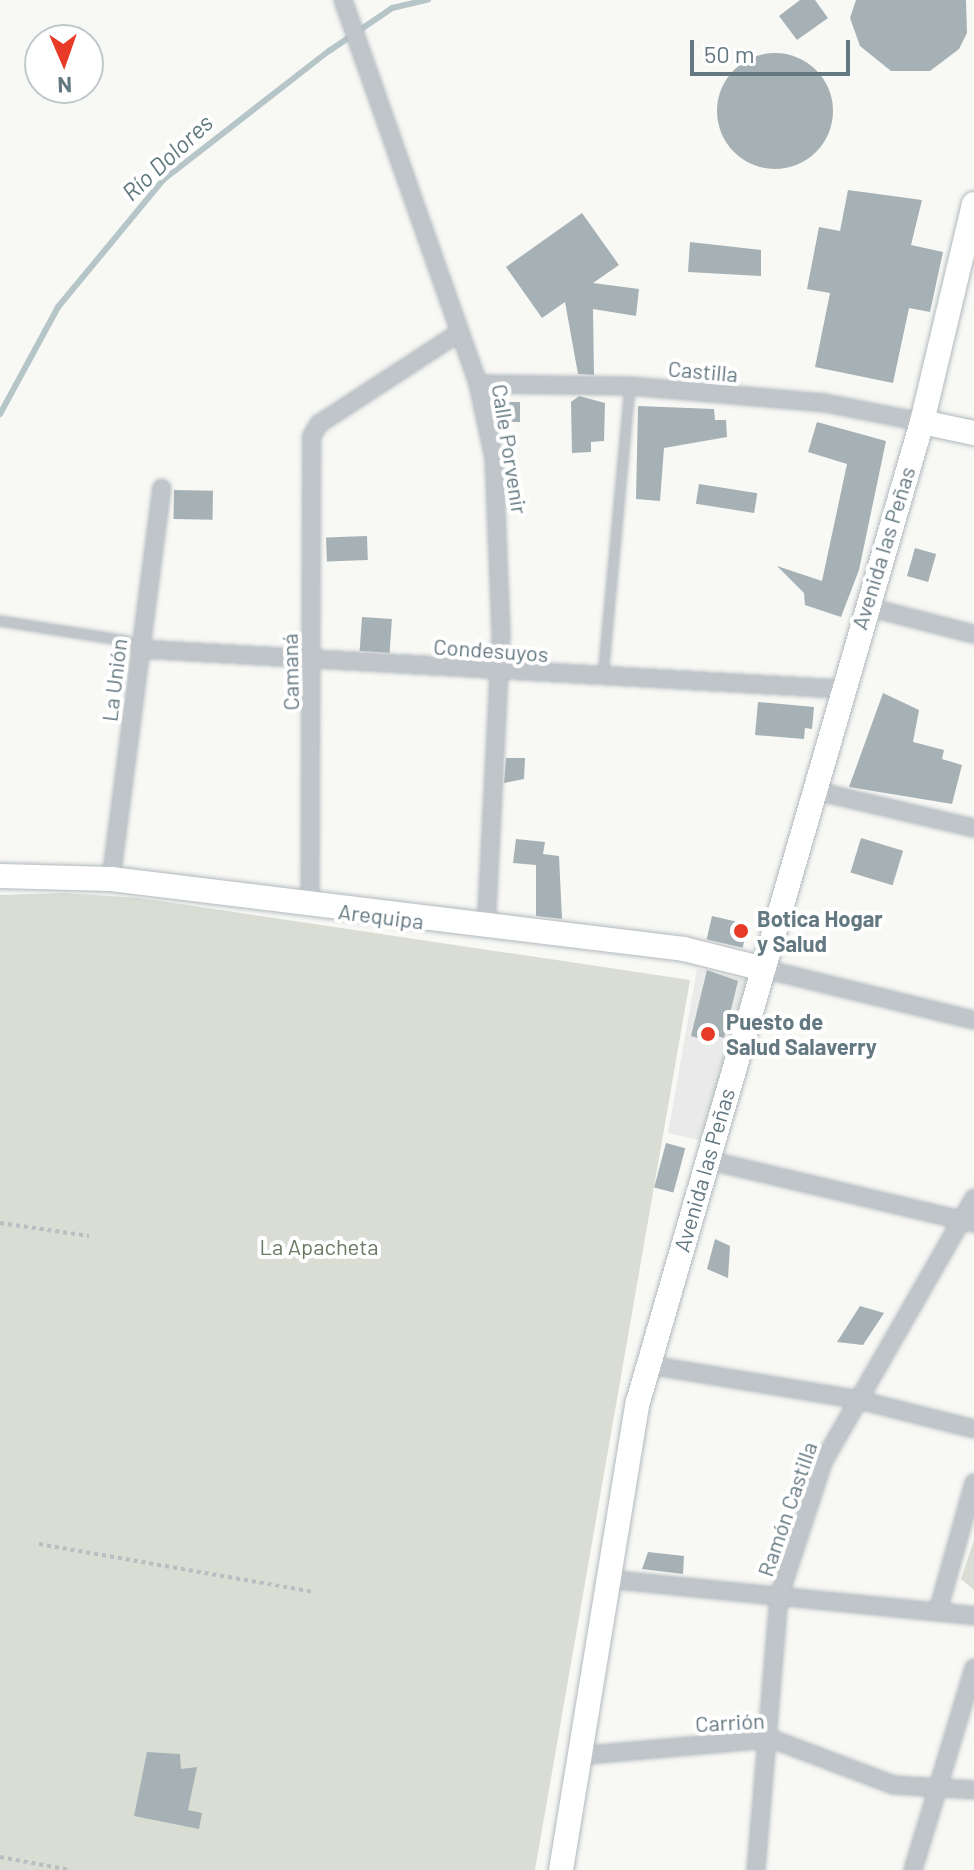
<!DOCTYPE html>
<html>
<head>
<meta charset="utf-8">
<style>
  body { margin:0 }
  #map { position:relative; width:974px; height:1870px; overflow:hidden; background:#f8f8f5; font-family:Barlow,sans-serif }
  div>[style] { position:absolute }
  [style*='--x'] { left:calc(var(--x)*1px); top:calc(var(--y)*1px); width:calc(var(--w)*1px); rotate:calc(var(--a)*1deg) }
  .built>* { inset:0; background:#e9eae9 }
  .green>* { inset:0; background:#d9ddd4 }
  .stream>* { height:6px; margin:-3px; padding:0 3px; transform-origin:3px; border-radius:3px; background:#b6c6c8 }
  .building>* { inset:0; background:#a6b1b5; transform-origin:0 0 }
  .round { border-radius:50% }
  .path>* { height:4px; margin-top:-2px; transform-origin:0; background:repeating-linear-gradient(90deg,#b9bec0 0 4px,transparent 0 8px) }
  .roads { filter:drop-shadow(0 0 2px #b1b9bd) drop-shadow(0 0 2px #b1b9bd) }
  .lane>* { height:8px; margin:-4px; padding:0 4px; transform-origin:4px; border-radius:4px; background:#bfc5c8 }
  .street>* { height:16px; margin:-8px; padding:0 8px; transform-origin:8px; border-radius:8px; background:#bfc5c8 }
  .secondary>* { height:24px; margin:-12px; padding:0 12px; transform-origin:12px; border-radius:12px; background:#fff }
  .dots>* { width:22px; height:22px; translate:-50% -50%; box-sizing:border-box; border:4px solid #fff; border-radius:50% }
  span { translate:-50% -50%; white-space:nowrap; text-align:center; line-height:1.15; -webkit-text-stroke:8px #fff; paint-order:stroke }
  .street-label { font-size:22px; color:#637881 }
  .poi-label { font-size:22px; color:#637881; font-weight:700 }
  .left { translate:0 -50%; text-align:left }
  .park-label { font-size:22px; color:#697962 }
  .water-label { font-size:24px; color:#5e777c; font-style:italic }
  .north { position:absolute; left:24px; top:24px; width:80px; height:80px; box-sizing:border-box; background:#fff; border:2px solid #c1c9cd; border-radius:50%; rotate:178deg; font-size:22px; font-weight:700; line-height:32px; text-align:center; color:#637881 }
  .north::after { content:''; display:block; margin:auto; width:28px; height:36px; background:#e73b27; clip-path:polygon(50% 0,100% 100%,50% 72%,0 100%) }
  .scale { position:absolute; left:690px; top:40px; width:160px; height:36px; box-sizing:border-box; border:4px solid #637881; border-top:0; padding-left:10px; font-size:24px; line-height:28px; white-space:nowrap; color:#637881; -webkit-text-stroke:6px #fff; paint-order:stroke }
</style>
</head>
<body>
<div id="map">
  <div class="built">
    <i style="clip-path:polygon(697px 969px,747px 980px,703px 1141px,668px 1133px)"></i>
  </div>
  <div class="green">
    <i style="clip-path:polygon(64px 893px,140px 898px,690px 980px,535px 1870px,0 1870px,0 895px)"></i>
    <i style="clip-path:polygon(974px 1540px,974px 1590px,961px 1579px)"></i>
  </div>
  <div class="stream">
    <i style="--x:0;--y:414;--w:122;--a:-61.5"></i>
    <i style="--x:58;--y:307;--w:165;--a:-50.4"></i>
    <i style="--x:163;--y:180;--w:210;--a:-37.9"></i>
    <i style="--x:329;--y:51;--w:76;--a:-34.3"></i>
    <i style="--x:392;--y:8;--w:37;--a:-13"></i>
  </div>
  <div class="building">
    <i style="clip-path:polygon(800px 0,815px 0,828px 18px,797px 40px,779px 16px)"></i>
    <i style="clip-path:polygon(856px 0,966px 0,967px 33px,959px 49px,930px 71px,891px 71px,860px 46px,850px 18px)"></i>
    <i class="round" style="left:717px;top:53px;width:116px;height:116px"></i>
    <i style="clip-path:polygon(848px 190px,922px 200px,911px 245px,943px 252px,930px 312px,909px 308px,893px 383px,815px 367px,830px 293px,807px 289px,819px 227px,840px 231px)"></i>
    <i style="clip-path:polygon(582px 213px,619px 265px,593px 283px,639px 289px,636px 316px,593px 309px,594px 375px,578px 374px,565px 302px,542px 318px,506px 267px)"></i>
    <i style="clip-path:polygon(690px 242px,761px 250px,761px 276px,688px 272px)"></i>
    <i style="clip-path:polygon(579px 396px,605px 403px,604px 441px,591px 442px,591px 452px,572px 453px,571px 402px)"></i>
    <i style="left:498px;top:402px;width:22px;height:20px"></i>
    <i style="clip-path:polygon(638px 406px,714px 409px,715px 420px,726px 420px,727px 437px,664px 448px,660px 501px,636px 499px)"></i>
    <i style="clip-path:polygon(817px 422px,886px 441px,859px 570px,841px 617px,805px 605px,804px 593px,777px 566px,822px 581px,847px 464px,808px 452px)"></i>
    <i style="left:699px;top:484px;width:59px;height:20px;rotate:9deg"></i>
    <i style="left:174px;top:490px;width:39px;height:29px;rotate:1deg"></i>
    <i style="left:367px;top:536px;width:24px;height:41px;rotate:88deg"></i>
    <i style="left:915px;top:548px;width:22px;height:29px;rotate:16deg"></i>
    <i style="left:362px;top:617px;width:30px;height:34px;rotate:4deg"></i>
    <i style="clip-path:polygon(883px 693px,919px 710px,913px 742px,944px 750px,942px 759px,962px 765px,952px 804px,849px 787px)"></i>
    <i style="clip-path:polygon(758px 702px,814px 707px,812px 729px,805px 728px,804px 739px,755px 735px)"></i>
    <i style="clip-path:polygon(506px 758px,525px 758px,524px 779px,504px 783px)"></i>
    <i style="left:861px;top:838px;width:44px;height:36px;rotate:17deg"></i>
    <i style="clip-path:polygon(516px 839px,545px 842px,543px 854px,559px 856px,562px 919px,536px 916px,536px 865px,513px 863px)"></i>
    <i style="left:712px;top:916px;width:37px;height:24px;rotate:13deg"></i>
    <i style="clip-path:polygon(707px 970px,738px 981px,724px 1038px,714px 1035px,712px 1042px,691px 1036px)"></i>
    <i style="left:666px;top:1143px;width:20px;height:46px;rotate:15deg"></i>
    <i style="clip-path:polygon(715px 1239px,730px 1246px,728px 1278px,707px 1269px)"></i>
    <i style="clip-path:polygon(860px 1306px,884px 1313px,863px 1345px,837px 1342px)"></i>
    <i style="clip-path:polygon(648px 1552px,684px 1556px,683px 1574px,642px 1569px)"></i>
    <i style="clip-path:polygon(147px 1752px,180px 1754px,181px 1769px,197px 1767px,188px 1810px,202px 1813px,199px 1829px,134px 1816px)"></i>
  </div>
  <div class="path">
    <i style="--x:0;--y:1223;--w:90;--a:8.3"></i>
    <i style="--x:39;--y:1544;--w:280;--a:9.9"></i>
    <i style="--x:0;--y:1857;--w:71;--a:10.5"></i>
  </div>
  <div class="roads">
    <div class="lane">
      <i style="--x:0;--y:621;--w:128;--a:9"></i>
      <i style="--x:126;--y:641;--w:16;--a:30"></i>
      <i style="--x:603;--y:677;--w:292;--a:-84.7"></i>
    </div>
    <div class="street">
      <i style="--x:343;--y:0;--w:407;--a:70.6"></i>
      <i style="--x:478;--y:384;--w:76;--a:77.8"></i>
      <i style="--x:494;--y:458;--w:176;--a:87.7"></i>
      <i style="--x:501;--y:634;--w:294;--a:92.9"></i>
      <i style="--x:478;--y:384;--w:152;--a:0.8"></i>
      <i style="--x:630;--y:386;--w:196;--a:5"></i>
      <i style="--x:825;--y:403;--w:99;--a:11.1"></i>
      <i style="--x:864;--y:606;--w:114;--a:14.3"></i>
      <i style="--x:140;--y:649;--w:701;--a:3.27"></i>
      <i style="--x:812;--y:790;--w:166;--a:13.2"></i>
      <i style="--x:111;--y:879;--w:394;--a:-82.6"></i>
      <i style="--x:310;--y:907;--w:471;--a:-89.8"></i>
      <i style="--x:312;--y:436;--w:14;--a:-60"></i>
      <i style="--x:319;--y:424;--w:168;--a:-33.1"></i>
      <i style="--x:760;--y:968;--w:220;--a:13.7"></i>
      <i style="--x:707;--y:1160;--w:274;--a:13.3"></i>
      <i style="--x:649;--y:1365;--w:209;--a:9.4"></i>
      <i style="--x:855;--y:1399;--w:123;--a:14.1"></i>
      <i style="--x:606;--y:1579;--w:370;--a:5.7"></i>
      <i style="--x:938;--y:1611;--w:133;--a:-74.3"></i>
      <i style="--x:576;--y:1756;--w:197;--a:-5"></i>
      <i style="--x:772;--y:1739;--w:130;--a:20.7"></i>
      <i style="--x:894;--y:1785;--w:80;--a:3.6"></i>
      <i style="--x:756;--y:1870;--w:274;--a:-85.2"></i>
      <i style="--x:779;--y:1597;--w:142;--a:-71.9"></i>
      <i style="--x:823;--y:1462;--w:304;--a:-60.2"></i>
      <i style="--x:913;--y:1870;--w:211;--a:-73.2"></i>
    </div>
    <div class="secondary">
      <i style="--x:922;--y:422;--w:53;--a:11.9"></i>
      <i style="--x:0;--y:876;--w:111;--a:1.5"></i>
      <i style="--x:111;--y:879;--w:577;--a:6.96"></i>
      <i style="--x:684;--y:949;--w:78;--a:14"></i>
      <i style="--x:561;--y:1870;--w:474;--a:-80.7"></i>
      <i style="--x:638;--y:1402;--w:1020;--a:-73.84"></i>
      <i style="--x:922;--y:422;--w:224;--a:-76.6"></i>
    </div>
  </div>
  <div class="dots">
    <i style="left:741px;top:931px;background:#e73b27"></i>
    <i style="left:708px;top:1034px;background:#e73b27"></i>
  </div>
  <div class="street-label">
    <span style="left:703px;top:371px;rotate:5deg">Castilla</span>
    <span style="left:510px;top:449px;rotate:81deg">Calle Porvenir</span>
    <span style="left:883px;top:548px;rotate:-73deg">Avenida las Peñas</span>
    <span style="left:491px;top:650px;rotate:4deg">Condesuyos</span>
    <span style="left:290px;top:672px;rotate:-91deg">Camaná</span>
    <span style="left:114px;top:680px;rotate:-83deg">La Unión</span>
    <span style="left:381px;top:916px;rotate:7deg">Arequipa</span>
    <span style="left:704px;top:1170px;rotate:-74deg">Avenida las Peñas</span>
    <span style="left:787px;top:1509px;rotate:-71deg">Ramón Castilla</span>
    <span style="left:730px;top:1722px;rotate:-3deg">Carrión</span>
  </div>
  <div class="poi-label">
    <span class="left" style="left:757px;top:931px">Botica Hogar<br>y Salud</span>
    <span class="left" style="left:726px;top:1034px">Puesto de<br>Salud Salaverry</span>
  </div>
  <div class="park-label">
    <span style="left:319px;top:1247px">La Apacheta</span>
  </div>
  <div class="water-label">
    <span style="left:167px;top:157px;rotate:-43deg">Río Dolores</span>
  </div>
  <div class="north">N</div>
  <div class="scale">50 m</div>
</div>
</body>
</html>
